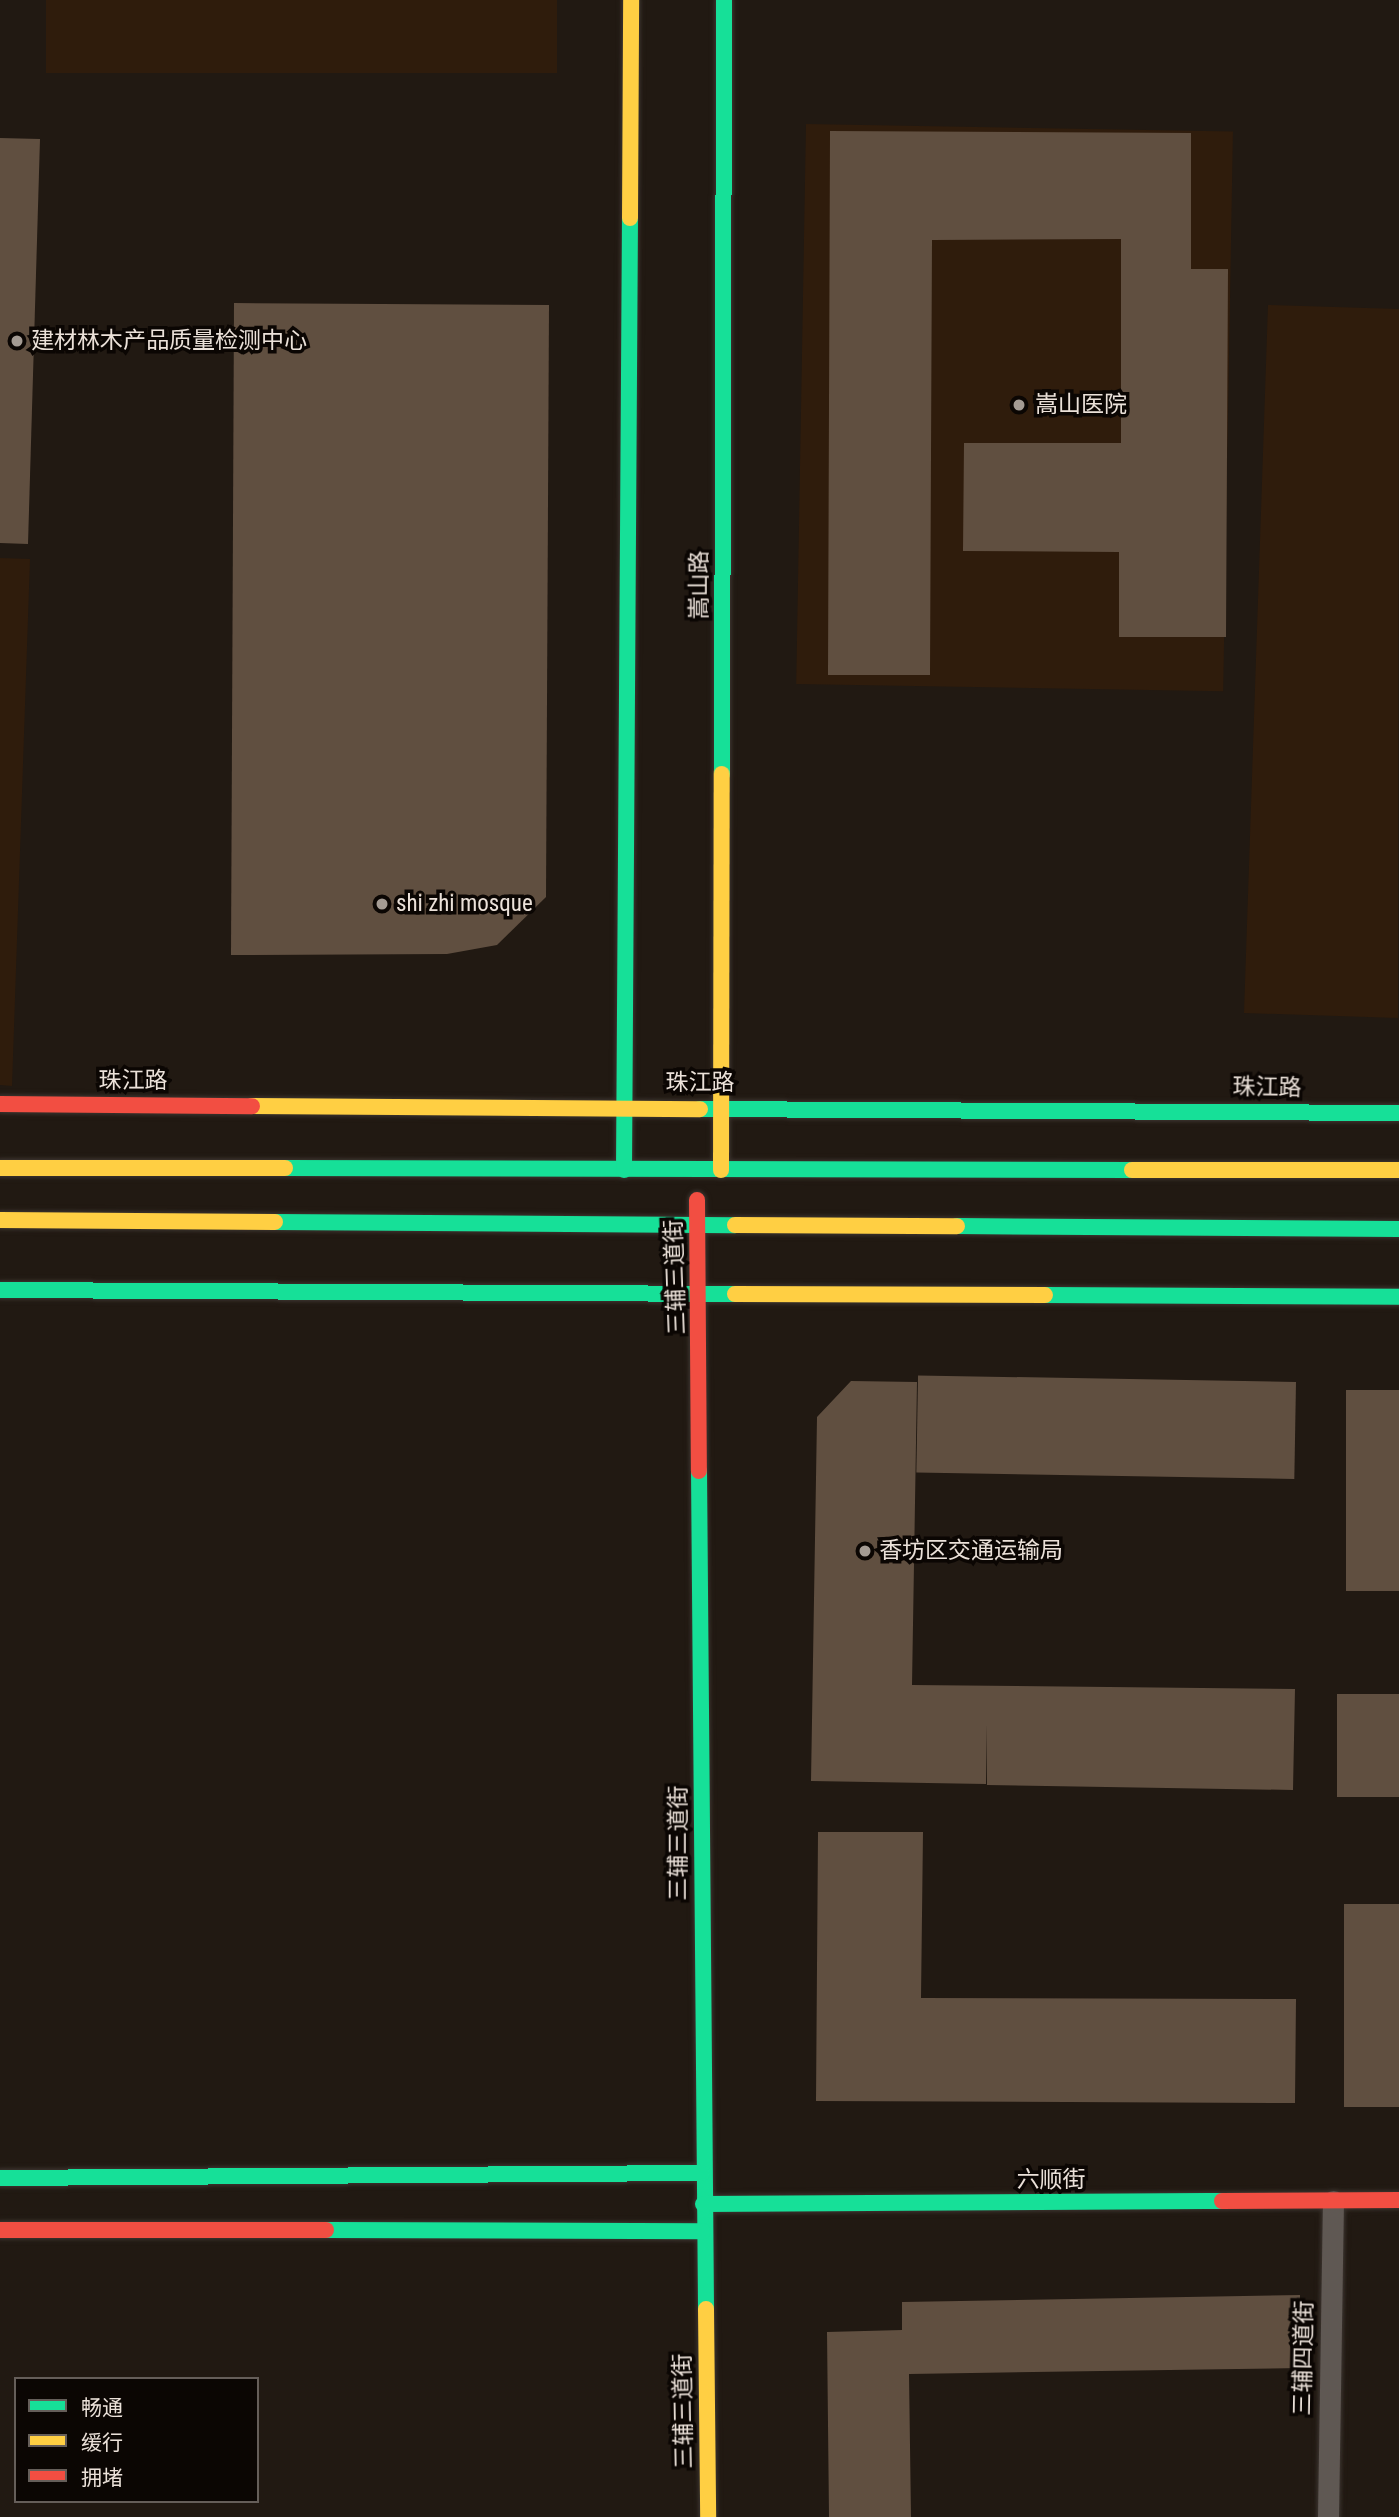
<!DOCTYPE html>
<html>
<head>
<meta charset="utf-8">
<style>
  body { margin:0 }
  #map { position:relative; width:1399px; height:2517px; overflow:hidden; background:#211912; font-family:"Roboto Condensed","Noto Sans SC",sans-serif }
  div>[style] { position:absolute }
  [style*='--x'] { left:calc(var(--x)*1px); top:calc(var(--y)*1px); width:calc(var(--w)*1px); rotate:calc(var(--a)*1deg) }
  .built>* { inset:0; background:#2f1c0c; transform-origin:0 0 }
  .building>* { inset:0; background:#604f40; transform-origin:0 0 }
  .roads { filter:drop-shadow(0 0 2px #3c3530) drop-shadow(0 0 2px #3c3530) }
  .lane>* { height:21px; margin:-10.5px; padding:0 10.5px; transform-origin:10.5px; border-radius:10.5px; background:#5f5853 }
  .fast>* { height:16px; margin:-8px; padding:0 8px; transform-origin:8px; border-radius:8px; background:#16e098 }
  .slow>* { height:16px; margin:-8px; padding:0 8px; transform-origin:8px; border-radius:8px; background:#ffcf43 }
  .jam>* { height:16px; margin:-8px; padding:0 8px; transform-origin:8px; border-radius:8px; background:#f24e42 }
  .dots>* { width:19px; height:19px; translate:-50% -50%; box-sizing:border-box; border:4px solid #0b0603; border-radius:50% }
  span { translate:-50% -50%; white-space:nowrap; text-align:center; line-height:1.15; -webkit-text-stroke:7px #0b0603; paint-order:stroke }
  .poi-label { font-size:23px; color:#ebe1d9 }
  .left { translate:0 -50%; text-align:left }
  .street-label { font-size:23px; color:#ebe1d9 }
  .legend { position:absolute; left:14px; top:2377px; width:245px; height:126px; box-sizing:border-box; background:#0b0603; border:2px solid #655e59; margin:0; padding:9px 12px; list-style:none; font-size:21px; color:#ebe1d9 }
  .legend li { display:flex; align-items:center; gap:14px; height:35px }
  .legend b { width:35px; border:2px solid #655e59 }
</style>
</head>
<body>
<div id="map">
  <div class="built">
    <i style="left:46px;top:0;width:511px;height:73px"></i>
    <i style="left:806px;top:124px;width:427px;height:560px;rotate:1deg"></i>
    <i style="clip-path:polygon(1268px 305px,1399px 309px,1398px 1018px,1244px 1013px)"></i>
    <i style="clip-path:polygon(0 558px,30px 559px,12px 1086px,0 1085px)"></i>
  </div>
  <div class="building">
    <i style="clip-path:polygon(830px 131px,1191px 133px,1191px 269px,1228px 269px,1226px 637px,1119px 637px,1119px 552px,963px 551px,964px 443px,1121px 443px,1121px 239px,932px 240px,930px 675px,828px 675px)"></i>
    <i style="clip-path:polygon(0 138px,40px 139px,28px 544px,0 543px)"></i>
    <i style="clip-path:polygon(234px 303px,549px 305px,546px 897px,497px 945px,447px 954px,231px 955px)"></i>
    <i style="clip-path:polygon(851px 1381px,917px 1382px,912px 1685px,1295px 1689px,1293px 1790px,987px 1785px,987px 1724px,986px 1784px,811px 1781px,817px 1417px)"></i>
    <i style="left:1296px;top:1382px;width:97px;height:378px;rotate:91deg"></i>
    <i style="left:1346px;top:1390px;width:53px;height:201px"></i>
    <i style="left:1337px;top:1694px;width:62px;height:103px"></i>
    <i style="clip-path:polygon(818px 1832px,923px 1832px,921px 1998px,1296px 1999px,1295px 2103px,816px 2101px)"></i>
    <i style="left:1344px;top:1904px;width:55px;height:203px"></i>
    <i style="clip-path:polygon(1300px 2295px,1301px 2368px,909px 2374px,911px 2517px,829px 2517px,827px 2332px,902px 2330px,902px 2302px)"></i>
  </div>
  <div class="roads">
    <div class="lane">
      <i style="--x:1328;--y:2517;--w:316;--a:-89.1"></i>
    </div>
    <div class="fast">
      <i style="--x:722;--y:774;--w:774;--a:-89.85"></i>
      <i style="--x:700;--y:1109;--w:699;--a:0.33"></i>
      <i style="--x:285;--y:1168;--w:847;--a:0.14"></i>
      <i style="--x:624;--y:1170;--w:952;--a:-89.64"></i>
      <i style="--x:275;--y:1222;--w:460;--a:0.4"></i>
      <i style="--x:957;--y:1226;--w:442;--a:0.4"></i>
      <i style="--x:0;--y:1290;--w:735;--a:0.31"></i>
      <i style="--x:1045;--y:1295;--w:354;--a:0.3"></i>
      <i style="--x:699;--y:1471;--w:838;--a:89.52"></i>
      <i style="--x:0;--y:2178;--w:702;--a:-0.41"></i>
      <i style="--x:703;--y:2204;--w:519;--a:-0.33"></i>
      <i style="--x:326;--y:2230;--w:377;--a:0.2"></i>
    </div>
    <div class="slow">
      <i style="--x:630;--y:218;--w:218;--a:-89.7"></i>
      <i style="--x:252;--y:1106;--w:448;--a:0.4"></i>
      <i style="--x:0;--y:1168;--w:285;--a:0"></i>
      <i style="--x:721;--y:1170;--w:396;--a:-89.9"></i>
      <i style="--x:1132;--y:1170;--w:267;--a:0"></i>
      <i style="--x:0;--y:1220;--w:275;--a:0.4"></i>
      <i style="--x:735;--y:1225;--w:222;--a:0.3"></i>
      <i style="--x:735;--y:1294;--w:310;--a:0.2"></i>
      <i style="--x:706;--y:2309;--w:208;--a:89.4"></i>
    </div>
    <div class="jam">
      <i style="--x:0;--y:1104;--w:252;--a:0.5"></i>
      <i style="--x:697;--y:1200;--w:271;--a:89.6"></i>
      <i style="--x:1222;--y:2201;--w:177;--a:-0.3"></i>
      <i style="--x:0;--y:2230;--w:326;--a:0"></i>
    </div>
  </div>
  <div class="dots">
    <i style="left:17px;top:341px;background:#a49b93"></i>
    <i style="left:1019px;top:405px;background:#a49b93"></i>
    <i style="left:382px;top:904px;background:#a49b93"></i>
    <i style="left:865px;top:1551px;background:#a49b93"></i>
  </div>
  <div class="poi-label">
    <span class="left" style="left:31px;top:341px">建材林木产品质量检测中心</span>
    <span class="left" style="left:1035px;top:405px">嵩山医院</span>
    <span class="left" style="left:396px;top:904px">shi zhi mosque</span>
    <span class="left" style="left:879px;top:1551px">香坊区交通运输局</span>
  </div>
  <div class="street-label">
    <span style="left:700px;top:585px;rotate:-90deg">嵩山路</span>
    <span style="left:133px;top:1081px">珠江路</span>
    <span style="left:700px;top:1083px">珠江路</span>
    <span style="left:1267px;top:1088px;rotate:1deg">珠江路</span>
    <span style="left:676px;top:1277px;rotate:-92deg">三辅三道街</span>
    <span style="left:679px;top:1843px;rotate:-90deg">三辅三道街</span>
    <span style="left:1051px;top:2180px">六顺街</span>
    <span style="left:1304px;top:2358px;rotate:-89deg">三辅四道街</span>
    <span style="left:684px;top:2411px;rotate:-91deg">三辅三道街</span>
  </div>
  <ul class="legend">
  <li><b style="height:9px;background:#16e098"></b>畅通</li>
  <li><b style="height:9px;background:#ffcf43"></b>缓行</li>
  <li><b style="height:9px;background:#f24e42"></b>拥堵</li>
  </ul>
</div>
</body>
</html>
